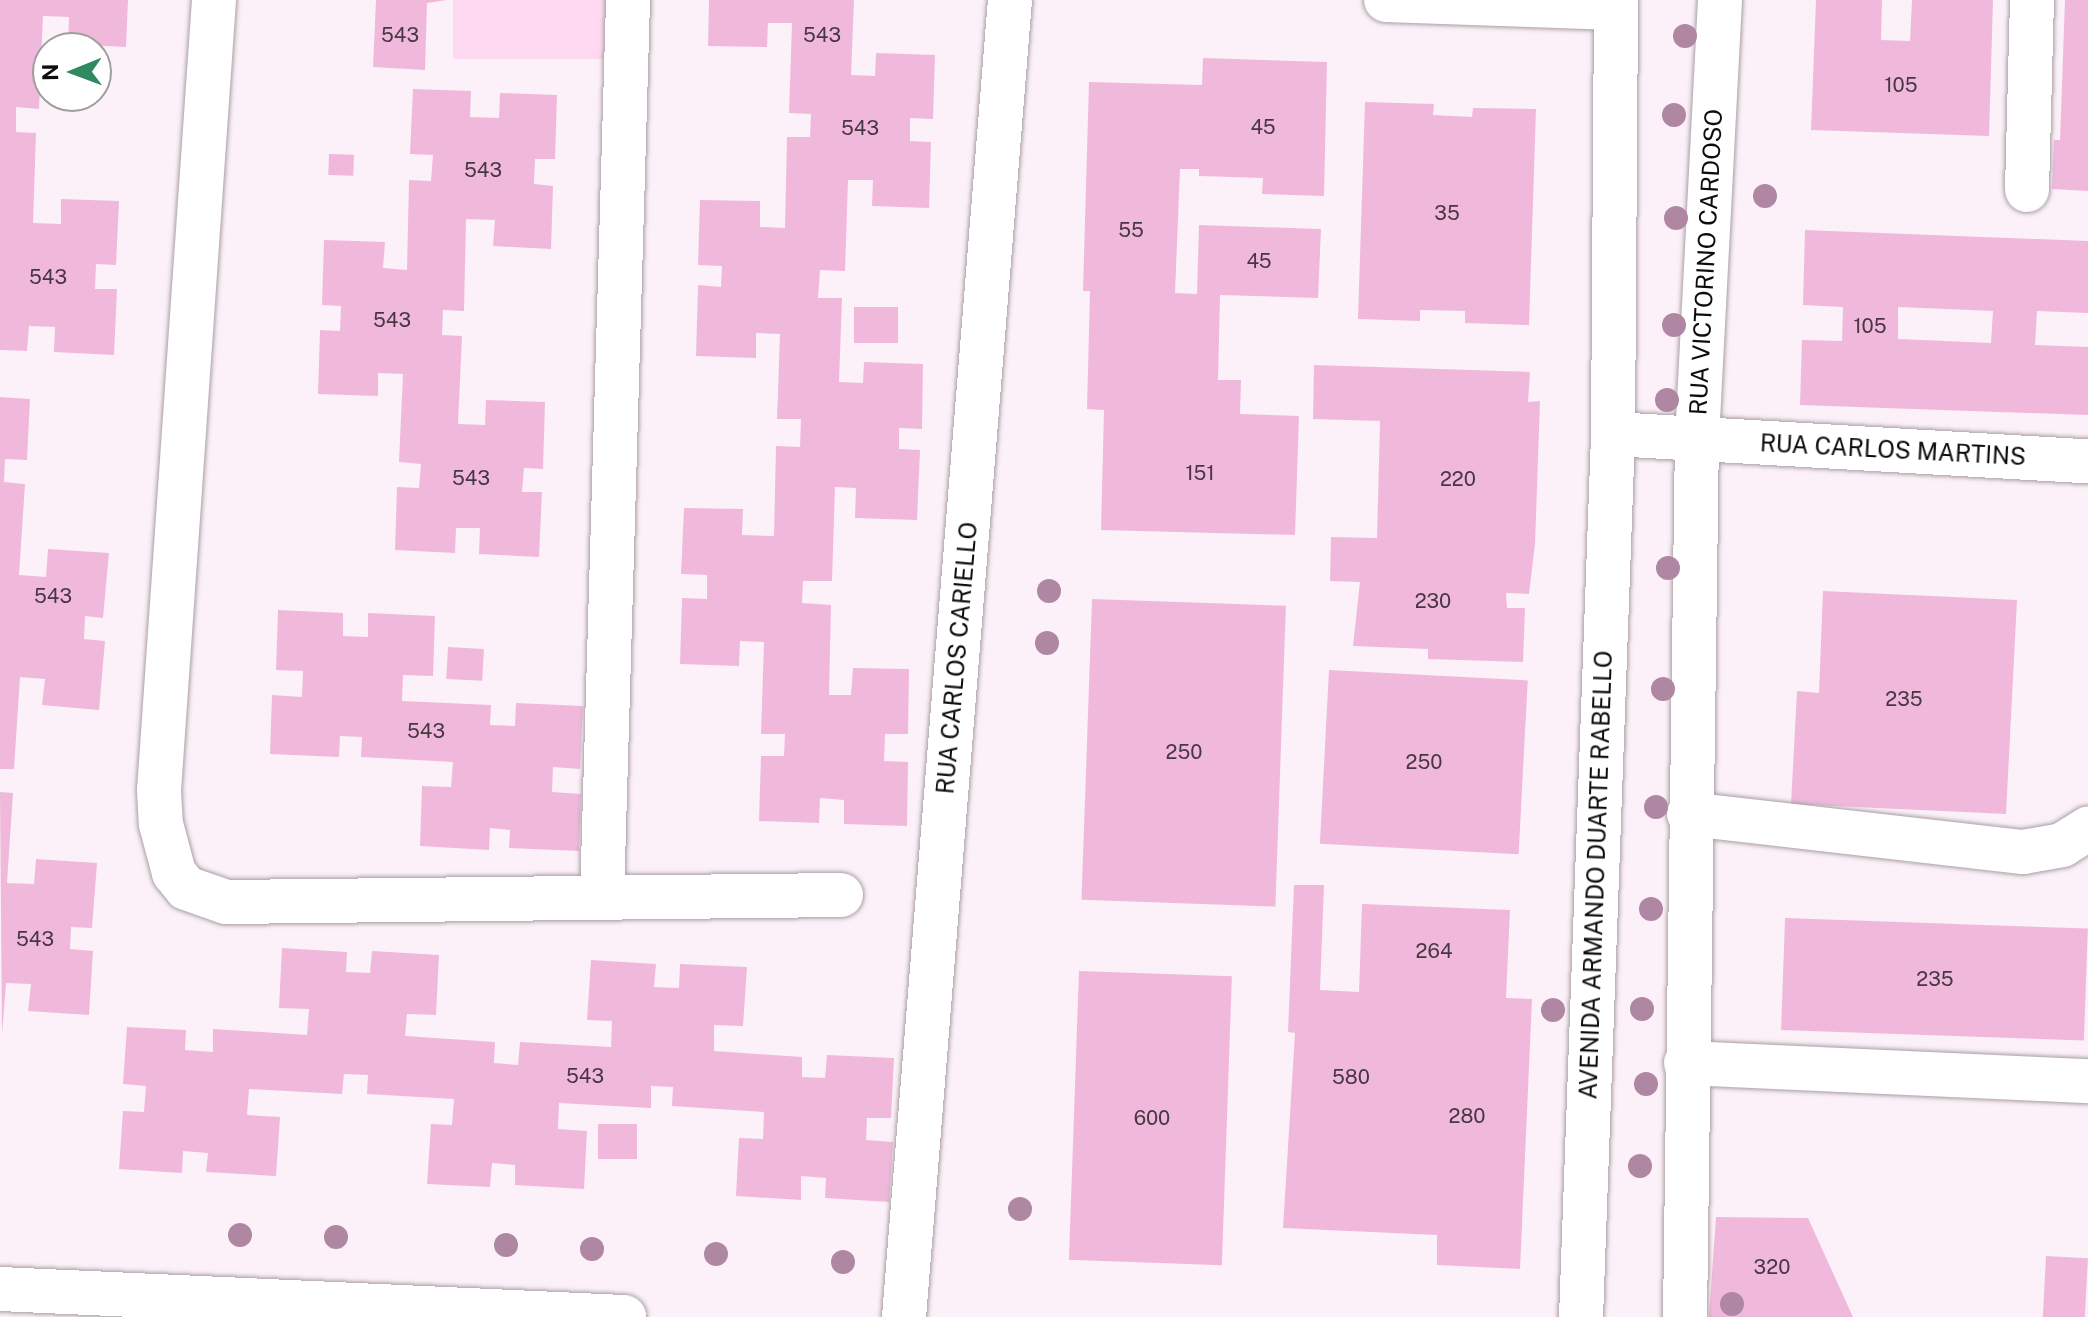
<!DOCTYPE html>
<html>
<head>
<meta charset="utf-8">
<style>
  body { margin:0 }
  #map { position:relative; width:2088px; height:1317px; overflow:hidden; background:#fcf1f8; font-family:"Public Sans",sans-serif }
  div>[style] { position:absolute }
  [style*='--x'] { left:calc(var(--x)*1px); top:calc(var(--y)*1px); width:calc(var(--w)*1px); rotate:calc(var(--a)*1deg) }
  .green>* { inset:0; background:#ffd9f1; transform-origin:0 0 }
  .building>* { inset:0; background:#f0b9dc; transform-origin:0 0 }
  .roads { filter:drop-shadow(0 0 2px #a99fa5) drop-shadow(0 0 2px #a99fa5) }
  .minor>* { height:44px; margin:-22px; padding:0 22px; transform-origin:22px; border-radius:22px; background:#fff }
  .trees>* { width:24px; height:24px; margin:-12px; border-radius:50%; background:#af87a3 }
  span { translate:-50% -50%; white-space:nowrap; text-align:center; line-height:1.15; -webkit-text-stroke:8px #fff; paint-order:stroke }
  .number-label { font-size:20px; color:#473742 }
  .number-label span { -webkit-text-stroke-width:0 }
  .street-label { font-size:24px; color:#0f0c0e }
  .north { position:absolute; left:32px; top:32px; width:80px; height:80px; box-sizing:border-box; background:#fff; border:2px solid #9f9e9f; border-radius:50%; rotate:269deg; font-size:22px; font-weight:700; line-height:32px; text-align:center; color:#0f0c0e }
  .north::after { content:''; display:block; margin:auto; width:28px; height:36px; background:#2f8a60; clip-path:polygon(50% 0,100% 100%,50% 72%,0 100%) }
</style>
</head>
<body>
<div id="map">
  <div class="green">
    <i style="left:453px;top:0;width:157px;height:59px"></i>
  </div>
  <div class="building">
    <i style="clip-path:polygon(0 0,128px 0,126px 47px,68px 44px,69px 17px,43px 16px,39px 109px,16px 107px,16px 132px,36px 133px,33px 223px,61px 224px,61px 199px,119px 201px,116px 265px,96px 264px,95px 289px,117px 289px,114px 355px,54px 352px,55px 327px,29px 326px,27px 351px,0 350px)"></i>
    <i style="clip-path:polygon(376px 0,447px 0,427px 3px,425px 70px,373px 67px)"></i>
    <i style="clip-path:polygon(709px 0,854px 0,851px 75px,875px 76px,876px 53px,935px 55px,933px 119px,910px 118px,910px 141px,931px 142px,929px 208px,872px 206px,873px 180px,848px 180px,845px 271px,820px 270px,818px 298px,842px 298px,839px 382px,863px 383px,864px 362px,923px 364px,922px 429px,899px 428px,899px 449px,920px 450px,917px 520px,855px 518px,856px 488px,835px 487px,832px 581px,803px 581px,802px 603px,831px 605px,829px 695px,851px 695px,853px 668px,909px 669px,908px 734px,885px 734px,884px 761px,908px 762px,907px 826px,844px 824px,844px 800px,820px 798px,819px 823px,759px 821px,761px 756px,784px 756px,785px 734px,761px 734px,764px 642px,740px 641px,739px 666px,680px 664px,682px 598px,707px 599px,707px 575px,681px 574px,684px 508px,743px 509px,742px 535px,774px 536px,776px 446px,800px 447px,801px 419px,777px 419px,780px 334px,756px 333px,756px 358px,696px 356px,698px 285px,721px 287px,722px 266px,698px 265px,700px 200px,760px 201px,760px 227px,785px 228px,787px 137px,810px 137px,811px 114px,789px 113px,792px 23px,768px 23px,767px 47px,708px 46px)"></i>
    <i style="clip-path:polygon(1816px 0,1882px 0,1881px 40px,1910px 41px,1912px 0,1993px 0,1989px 136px,1811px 130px)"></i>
    <i style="clip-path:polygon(2065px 0,2088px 0,2088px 191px,2052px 189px,2054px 140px,2060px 140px)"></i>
    <i style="clip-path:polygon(1203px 58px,1327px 62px,1324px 196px,1262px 194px,1263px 178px,1199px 176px,1199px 169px,1180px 169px,1175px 293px,1197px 294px,1199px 225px,1321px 229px,1318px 298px,1220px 295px,1218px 380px,1241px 380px,1240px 414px,1299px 416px,1295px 535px,1101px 530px,1104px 410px,1087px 409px,1090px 291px,1083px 291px,1089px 82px,1202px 85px)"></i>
    <i style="clip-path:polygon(413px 89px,471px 91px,470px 117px,499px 118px,500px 93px,557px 95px,555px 159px,535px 159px,534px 184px,553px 186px,551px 249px,493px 246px,495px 220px,466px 219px,464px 311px,443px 310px,442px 335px,462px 336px,458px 424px,485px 425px,486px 400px,545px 402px,543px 469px,524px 468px,522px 492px,542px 492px,539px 557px,479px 554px,480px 528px,456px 528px,455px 553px,395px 550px,397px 487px,419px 488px,421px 464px,399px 462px,403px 374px,378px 373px,378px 396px,318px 394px,320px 330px,340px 331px,341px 306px,322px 305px,324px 240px,385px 242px,383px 268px,407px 270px,409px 180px,431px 181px,433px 155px,410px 154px)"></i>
    <i style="clip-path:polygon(1365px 102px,1434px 104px,1433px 115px,1472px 117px,1473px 108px,1536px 109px,1529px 325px,1465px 323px,1465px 311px,1420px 310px,1420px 321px,1358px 319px)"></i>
    <i style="left:329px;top:154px;width:25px;height:21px;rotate:2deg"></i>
    <i style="clip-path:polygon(evenodd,1805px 230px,2088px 241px,2088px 313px,2037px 311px,2035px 345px,2088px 347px,2088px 415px,1800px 405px,1802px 340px,1842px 341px,1843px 307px,1803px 305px,1805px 230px,1898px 307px,1993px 311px,1991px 343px,1898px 339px,1898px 307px)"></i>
    <i style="left:854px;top:307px;width:44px;height:36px"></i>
    <i style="clip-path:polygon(1314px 365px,1530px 372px,1528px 402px,1540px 401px,1535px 544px,1529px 594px,1506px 593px,1507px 608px,1525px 608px,1523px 662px,1428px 659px,1428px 649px,1353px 646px,1360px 582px,1330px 581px,1331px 537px,1377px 538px,1380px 421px,1313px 419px)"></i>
    <i style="clip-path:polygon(0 397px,30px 399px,27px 460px,5px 459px,4px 482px,25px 484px,19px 575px,46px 577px,48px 549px,109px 553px,103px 618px,85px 616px,84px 639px,105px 641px,99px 710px,42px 705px,45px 679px,20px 677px,14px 769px,0 769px)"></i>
    <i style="clip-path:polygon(1823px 591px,2017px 600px,2006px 814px,1791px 804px,1797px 691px,1819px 693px)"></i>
    <i style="left:1092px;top:599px;width:194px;height:301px;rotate:2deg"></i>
    <i style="clip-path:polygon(278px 610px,343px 613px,343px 636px,368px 637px,368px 613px,435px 616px,433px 676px,403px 675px,402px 701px,491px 705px,490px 725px,515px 726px,516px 703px,583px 706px,580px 769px,553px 767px,552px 792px,581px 794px,579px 851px,509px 848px,510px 830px,490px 828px,489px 850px,420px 846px,422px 786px,451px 787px,453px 762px,361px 757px,362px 737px,340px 736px,339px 757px,270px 754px,272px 695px,302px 697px,303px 671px,276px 670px)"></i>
    <i style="left:448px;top:647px;width:36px;height:32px;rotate:3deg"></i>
    <i style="left:1329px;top:670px;width:199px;height:174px;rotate:3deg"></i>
    <i style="clip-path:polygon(0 792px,13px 793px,7px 883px,34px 884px,36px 859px,97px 863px,92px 928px,71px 927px,70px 949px,93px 951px,89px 1015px,28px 1011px,31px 984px,6px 983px,2px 1035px)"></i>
    <i style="clip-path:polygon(1294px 885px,1324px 885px,1320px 990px,1359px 992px,1362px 904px,1510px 910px,1506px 998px,1532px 999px,1520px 1269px,1437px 1265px,1437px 1235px,1283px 1228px,1295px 1033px,1288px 1032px)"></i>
    <i style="left:1785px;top:918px;width:303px;height:112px;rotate:2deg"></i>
    <i style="clip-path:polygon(282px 948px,347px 952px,346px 972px,370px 973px,372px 951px,439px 955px,436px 1015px,407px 1014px,405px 1036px,495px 1042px,494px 1063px,518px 1065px,520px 1042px,611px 1047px,612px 1021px,587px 1020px,591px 960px,656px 964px,654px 987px,679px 988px,680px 964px,747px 967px,743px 1026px,714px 1025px,714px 1051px,802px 1057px,802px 1077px,825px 1078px,827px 1055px,894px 1058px,891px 1118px,867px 1118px,866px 1140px,893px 1142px,889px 1202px,825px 1198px,826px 1178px,801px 1176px,801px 1200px,736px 1196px,739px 1138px,763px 1139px,764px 1112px,672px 1106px,673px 1087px,651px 1086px,651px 1108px,559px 1103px,558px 1129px,587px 1131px,584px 1189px,515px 1185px,515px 1165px,492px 1163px,490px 1187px,427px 1184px,431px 1124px,452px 1125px,454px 1099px,367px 1094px,368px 1075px,344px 1074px,342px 1094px,249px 1089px,247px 1115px,280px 1117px,276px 1176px,206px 1172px,208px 1153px,183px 1151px,182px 1173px,119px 1169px,123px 1111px,144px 1112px,146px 1086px,123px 1084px,127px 1027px,186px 1030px,185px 1050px,213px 1052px,213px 1029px,307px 1035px,309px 1009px,279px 1008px)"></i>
    <i style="left:1079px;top:971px;width:153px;height:289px;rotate:2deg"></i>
    <i style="left:598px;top:1124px;width:39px;height:35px"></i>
    <i style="clip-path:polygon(1716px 1217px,1808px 1218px,1853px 1317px,1709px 1317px)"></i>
    <i style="left:2046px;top:1256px;width:42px;height:61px;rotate:3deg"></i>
  </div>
  <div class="roads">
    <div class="minor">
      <i style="--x:214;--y:0;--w:792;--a:93.98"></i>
      <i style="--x:159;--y:790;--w:34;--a:87"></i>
      <i style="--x:161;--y:824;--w:51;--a:75.1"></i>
      <i style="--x:174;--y:873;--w:19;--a:51"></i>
      <i style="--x:186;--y:888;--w:42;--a:19.3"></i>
      <i style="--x:226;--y:902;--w:615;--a:-0.65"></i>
      <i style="--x:1386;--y:0;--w:229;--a:2"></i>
      <i style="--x:2027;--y:190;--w:190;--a:-88.5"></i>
      <i style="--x:1613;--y:434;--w:476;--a:3.3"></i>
      <i style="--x:1689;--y:814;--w:336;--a:6.5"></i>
      <i style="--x:2023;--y:852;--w:40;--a:-10"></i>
      <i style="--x:2062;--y:845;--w:31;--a:-32"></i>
      <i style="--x:602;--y:898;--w:898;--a:-88.34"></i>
      <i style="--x:1686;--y:1063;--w:402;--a:2.6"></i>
      <i style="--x:0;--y:1289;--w:625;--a:2.57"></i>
      <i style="--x:904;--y:1317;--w:1321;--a:-85.4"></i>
      <i style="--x:1581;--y:1317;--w:884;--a:-87.92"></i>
      <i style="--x:1613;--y:434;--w:434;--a:-89.6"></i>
      <i style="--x:1685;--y:1317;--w:878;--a:-89.22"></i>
      <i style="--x:1697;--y:439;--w:440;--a:-87"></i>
    </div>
  </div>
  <div class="trees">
    <i style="left:1685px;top:36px"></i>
    <i style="left:1674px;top:115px"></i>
    <i style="left:1765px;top:196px"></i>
    <i style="left:1676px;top:218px"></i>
    <i style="left:1674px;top:325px"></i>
    <i style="left:1667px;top:400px"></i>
    <i style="left:1668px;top:568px"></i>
    <i style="left:1049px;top:591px"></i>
    <i style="left:1047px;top:643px"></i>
    <i style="left:1663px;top:689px"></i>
    <i style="left:1656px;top:807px"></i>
    <i style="left:1651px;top:909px"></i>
    <i style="left:1642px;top:1009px"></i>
    <i style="left:1553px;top:1010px"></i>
    <i style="left:1646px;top:1084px"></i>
    <i style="left:1640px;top:1166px"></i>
    <i style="left:1020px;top:1209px"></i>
    <i style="left:240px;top:1235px"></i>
    <i style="left:336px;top:1237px"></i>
    <i style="left:506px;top:1245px"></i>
    <i style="left:592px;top:1249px"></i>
    <i style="left:716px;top:1254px"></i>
    <i style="left:843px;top:1262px"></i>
    <i style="left:1732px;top:1304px"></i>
  </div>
  <div class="number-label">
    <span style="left:400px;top:35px">543</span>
    <span style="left:822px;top:35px">543</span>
    <span style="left:1901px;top:85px">105</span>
    <span style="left:1263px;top:127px">45</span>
    <span style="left:860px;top:128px">543</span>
    <span style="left:483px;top:170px">543</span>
    <span style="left:1447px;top:213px">35</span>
    <span style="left:1131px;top:230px">55</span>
    <span style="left:1259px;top:261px">45</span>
    <span style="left:48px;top:277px">543</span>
    <span style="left:392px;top:320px">543</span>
    <span style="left:1870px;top:326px">105</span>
    <span style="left:1200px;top:473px">151</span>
    <span style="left:471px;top:478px">543</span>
    <span style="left:1458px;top:479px">220</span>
    <span style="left:53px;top:596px">543</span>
    <span style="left:1433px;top:601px">230</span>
    <span style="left:1904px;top:699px">235</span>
    <span style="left:426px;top:731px">543</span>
    <span style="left:1184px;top:752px">250</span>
    <span style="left:1424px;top:762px">250</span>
    <span style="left:35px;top:939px">543</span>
    <span style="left:1434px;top:951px">264</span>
    <span style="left:1935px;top:979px">235</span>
    <span style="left:585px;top:1076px">543</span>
    <span style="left:1351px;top:1077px">580</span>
    <span style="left:1467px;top:1116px">280</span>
    <span style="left:1152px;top:1118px">600</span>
    <span style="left:1772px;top:1267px">320</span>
  </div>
  <div class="street-label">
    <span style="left:1706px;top:262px;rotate:-87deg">RUA VICTORINO CARDOSO</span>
    <span style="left:1893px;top:450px;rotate:3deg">RUA CARLOS MARTINS</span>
    <span style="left:957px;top:658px;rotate:-85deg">RUA CARLOS CARIELLO</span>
    <span style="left:1596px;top:875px;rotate:-88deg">AVENIDA ARMANDO DUARTE RABELLO</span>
  </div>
  <div class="north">N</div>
</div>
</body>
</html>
